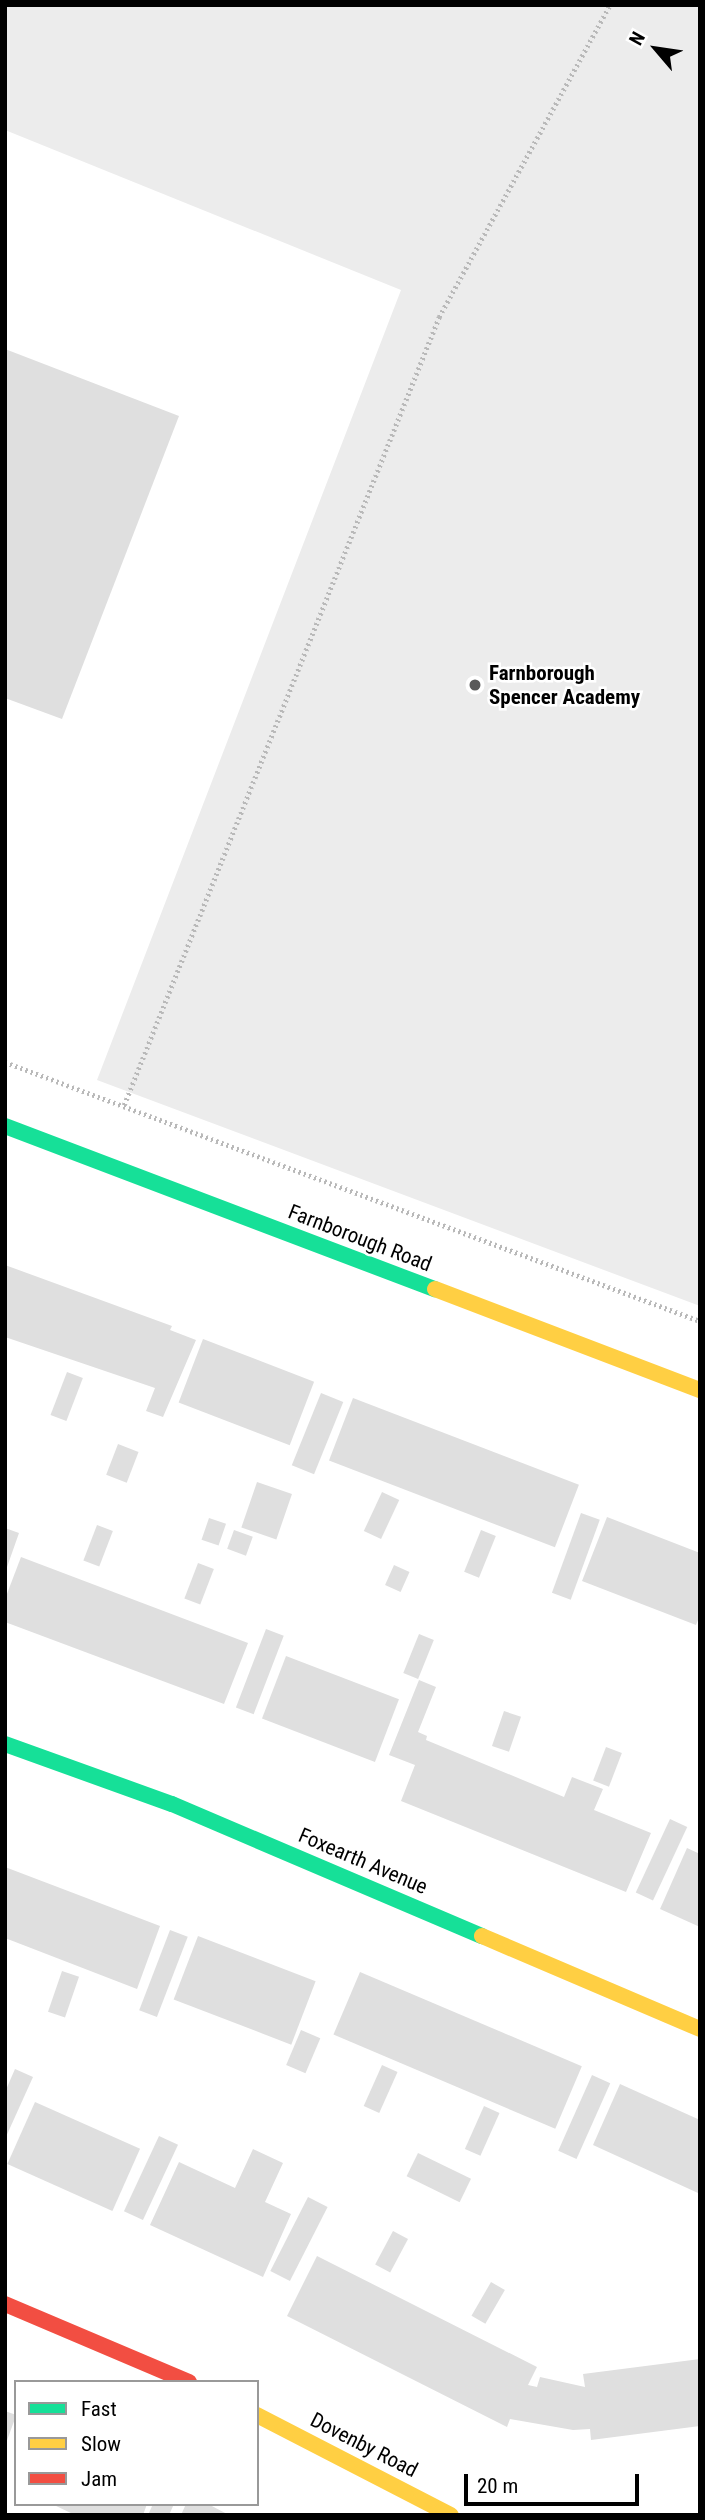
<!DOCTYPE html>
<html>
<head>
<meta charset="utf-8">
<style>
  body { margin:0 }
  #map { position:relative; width:705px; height:2520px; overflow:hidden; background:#fff; font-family:"Roboto Condensed",sans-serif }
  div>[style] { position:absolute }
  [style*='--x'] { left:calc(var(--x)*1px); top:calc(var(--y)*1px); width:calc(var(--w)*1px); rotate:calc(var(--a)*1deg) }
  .green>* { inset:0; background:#ececec }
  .building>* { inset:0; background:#dfdfdf; transform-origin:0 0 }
  .path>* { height:4.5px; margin-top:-2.25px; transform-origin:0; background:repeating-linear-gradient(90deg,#b9b9b9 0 2px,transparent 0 5.5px) }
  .fast>* { height:16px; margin:-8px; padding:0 8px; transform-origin:8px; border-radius:8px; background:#16e098 }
  .slow>* { height:16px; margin:-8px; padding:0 8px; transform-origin:8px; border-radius:8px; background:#ffcf43 }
  .jam>* { height:16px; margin:-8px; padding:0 8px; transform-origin:8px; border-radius:8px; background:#f24e42 }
  .dots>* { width:19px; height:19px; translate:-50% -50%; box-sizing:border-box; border:4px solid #fff; border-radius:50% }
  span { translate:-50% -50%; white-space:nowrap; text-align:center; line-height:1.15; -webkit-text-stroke:5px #fff; paint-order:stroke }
  .poi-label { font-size:21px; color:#000; font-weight:700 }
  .left { translate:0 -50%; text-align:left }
  .street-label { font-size:21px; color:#000 }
  .frame { position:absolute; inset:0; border:7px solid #000; pointer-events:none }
  .legend { position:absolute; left:14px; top:2380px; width:245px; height:126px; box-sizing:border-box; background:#fff; border:2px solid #999; margin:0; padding:9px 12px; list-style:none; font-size:21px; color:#000 }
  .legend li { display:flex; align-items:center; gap:14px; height:35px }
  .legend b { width:35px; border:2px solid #999 }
  .north { position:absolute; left:621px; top:14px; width:70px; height:70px; -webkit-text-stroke:5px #fff; paint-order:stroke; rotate:299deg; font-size:19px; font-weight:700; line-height:28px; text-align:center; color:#000 }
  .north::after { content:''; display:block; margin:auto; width:24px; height:32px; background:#000; clip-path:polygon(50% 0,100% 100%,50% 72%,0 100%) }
  .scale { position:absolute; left:464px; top:2474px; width:175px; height:32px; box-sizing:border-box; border:4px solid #000; border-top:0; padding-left:9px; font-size:21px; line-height:24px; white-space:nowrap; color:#000; -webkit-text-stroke:5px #fff; paint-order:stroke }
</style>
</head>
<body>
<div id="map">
  <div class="green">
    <i style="clip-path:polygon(5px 5px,700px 5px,700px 1306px,97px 1080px,401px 290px,5px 130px)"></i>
  </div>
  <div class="building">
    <i style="clip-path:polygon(5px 349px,179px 416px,62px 719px,5px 698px)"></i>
    <i style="clip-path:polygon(5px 1265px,172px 1326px,170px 1330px,196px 1340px,163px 1417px,146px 1411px,155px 1388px,5px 1337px)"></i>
    <i style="left:203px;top:1339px;width:119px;height:68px;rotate:21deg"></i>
    <i style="left:67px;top:1372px;width:17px;height:46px;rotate:21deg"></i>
    <i style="left:321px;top:1393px;width:24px;height:78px;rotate:22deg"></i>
    <i style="left:353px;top:1398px;width:242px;height:67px;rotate:21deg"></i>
    <i style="left:118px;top:1444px;width:22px;height:33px;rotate:21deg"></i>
    <i style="left:257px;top:1482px;width:37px;height:48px;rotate:19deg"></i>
    <i style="left:382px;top:1492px;width:19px;height:43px;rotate:25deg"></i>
    <i style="left:581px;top:1513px;width:20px;height:85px;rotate:20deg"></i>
    <i style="clip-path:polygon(607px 1517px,700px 1553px,700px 1615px,696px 1625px,582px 1581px)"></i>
    <i style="left:209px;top:1518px;width:18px;height:23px;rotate:19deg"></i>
    <i style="left:97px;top:1525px;width:17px;height:38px;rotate:21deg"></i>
    <i style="clip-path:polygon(5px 1528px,19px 1533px,6px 1570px,5px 1570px)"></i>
    <i style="left:234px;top:1530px;width:20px;height:20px;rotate:20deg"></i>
    <i style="left:481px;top:1530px;width:16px;height:45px;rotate:22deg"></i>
    <i style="clip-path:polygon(21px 1557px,248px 1643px,224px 1704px,5px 1622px,5px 1599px)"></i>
    <i style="left:198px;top:1563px;width:17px;height:38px;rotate:21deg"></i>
    <i style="left:394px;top:1565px;width:17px;height:22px;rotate:24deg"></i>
    <i style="left:266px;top:1629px;width:19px;height:84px;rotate:21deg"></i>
    <i style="left:419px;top:1634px;width:16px;height:42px;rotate:22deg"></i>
    <i style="left:286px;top:1656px;width:121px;height:67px;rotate:21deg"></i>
    <i style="clip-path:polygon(419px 1680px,436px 1687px,418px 1732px,427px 1736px,426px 1740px,564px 1797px,572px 1777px,603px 1789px,594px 1810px,651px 1833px,626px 1892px,401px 1801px,415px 1765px,389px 1755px)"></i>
    <i style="left:504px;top:1711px;width:18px;height:37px;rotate:19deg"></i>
    <i style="left:606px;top:1747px;width:17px;height:36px;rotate:21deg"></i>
    <i style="left:670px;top:1819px;width:19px;height:81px;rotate:25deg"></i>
    <i style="clip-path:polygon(687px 1848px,700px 1854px,700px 1927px,660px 1909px)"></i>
    <i style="clip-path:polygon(5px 1867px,160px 1926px,137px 1989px,5px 1938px)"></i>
    <i style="left:170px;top:1930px;width:19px;height:86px;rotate:21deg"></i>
    <i style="left:198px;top:1936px;width:126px;height:68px;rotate:21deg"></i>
    <i style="left:62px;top:1971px;width:18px;height:43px;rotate:19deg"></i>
    <i style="left:360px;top:1972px;width:241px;height:68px;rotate:23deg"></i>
    <i style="left:301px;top:2030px;width:21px;height:38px;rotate:23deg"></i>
    <i style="left:382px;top:2065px;width:17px;height:45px;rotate:24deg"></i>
    <i style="clip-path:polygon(15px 2069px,33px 2077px,5px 2139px,5px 2092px)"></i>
    <i style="left:592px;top:2075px;width:20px;height:83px;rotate:24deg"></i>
    <i style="clip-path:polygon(620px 2084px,700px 2120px,698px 2193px,593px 2145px)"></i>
    <i style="left:35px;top:2102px;width:115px;height:68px;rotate:24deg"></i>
    <i style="left:484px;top:2106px;width:17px;height:47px;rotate:24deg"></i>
    <i style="left:159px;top:2136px;width:21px;height:83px;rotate:25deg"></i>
    <i style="clip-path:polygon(253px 2149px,283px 2163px,265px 2202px,291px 2214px,263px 2277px,150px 2225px,179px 2162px,235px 2188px)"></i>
    <i style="left:418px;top:2153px;width:59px;height:26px;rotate:26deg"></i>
    <i style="left:308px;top:2197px;width:22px;height:83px;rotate:27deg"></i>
    <i style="left:393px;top:2231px;width:17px;height:38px;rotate:28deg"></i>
    <i style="clip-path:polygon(317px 2256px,537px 2367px,528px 2385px,537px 2387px,540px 2377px,585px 2387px,583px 2374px,700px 2359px,700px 2426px,591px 2440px,590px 2429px,573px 2430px,510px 2419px,507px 2427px,287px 2316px)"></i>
    <i style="left:491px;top:2282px;width:16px;height:39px;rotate:30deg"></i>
    <i style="left:5px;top:2411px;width:12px;height:72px;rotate:20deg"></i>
    <i style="clip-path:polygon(52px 2504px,147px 2504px,143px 2515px,75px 2515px)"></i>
    <i style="clip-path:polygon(153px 2504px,174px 2504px,169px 2515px,148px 2515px)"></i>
    <i style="clip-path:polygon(186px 2504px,208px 2504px,229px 2515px,181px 2515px)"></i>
  </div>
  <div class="path">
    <i style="--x:5;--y:1062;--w:742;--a:20.44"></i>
    <i style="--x:124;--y:1105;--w:849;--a:-68.21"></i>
    <i style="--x:439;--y:317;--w:356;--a:-61.3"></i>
  </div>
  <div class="fast">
    <i style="--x:5;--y:1126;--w:460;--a:20.8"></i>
    <i style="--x:5;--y:1744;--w:177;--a:19.8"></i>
    <i style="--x:172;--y:1804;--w:337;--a:23.1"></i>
  </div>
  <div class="slow">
    <i style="--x:435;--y:1289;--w:284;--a:20.9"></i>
    <i style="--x:482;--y:1936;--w:237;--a:23.1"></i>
    <i style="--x:257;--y:2415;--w:218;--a:27.3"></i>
  </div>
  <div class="jam">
    <i style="--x:5;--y:2304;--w:200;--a:23"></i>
  </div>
  <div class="dots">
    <i style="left:475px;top:685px;background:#595959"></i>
  </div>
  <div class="poi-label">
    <span class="left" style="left:489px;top:685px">Farnborough<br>Spencer Academy</span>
  </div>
  <div class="street-label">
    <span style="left:360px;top:1238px;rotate:21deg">Farnborough Road</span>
    <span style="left:363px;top:1861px;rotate:23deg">Foxearth Avenue</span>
    <span style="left:364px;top:2445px;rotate:27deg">Dovenby Road</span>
  </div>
  <div class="frame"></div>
  <ul class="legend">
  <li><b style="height:9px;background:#16e098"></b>Fast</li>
  <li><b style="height:9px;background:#ffcf43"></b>Slow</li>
  <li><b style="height:9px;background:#f24e42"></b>Jam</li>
  </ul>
  <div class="north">N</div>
  <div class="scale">20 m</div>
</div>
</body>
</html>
